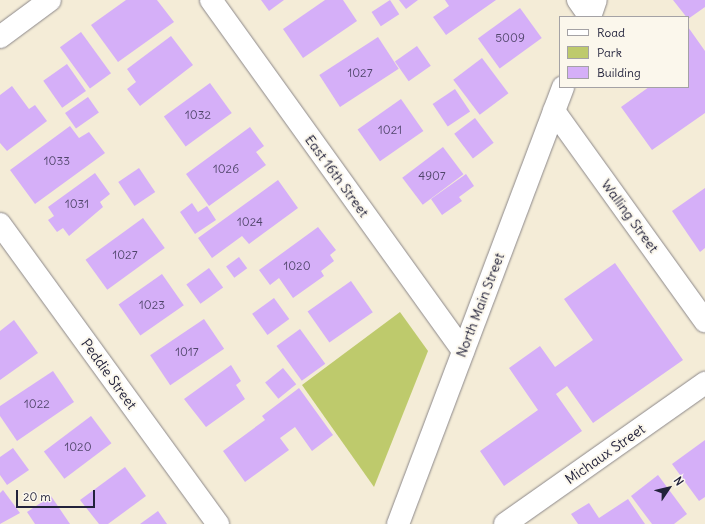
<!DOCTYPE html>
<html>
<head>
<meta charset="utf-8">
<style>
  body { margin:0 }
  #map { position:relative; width:705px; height:524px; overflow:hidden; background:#f4ecd7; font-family:Delius,sans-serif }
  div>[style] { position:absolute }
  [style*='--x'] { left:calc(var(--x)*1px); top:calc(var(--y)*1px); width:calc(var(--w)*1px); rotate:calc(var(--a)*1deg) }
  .green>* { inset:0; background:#beca6c }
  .building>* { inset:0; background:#d5aff8; transform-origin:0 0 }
  .roads { filter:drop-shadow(0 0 1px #8b8789) drop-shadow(0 0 1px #8b8789) }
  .street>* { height:22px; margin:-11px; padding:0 11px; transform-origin:11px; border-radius:11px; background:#fff }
  .secondary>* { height:22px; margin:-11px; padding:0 11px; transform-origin:11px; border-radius:11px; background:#fff }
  span { translate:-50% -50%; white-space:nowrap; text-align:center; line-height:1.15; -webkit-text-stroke:4px #fbf7ec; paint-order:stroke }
  .number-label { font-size:12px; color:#4f456a }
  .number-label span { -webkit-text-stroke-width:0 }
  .street-label { font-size:14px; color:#22223b }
  .legend { position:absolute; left:559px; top:16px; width:130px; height:72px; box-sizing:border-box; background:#fbf7ec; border:1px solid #a4a2a5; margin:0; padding:5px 7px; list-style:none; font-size:12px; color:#22223b }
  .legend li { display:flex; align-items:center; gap:8px; height:20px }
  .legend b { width:20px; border:1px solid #a4a2a5 }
  .north { position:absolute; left:649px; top:468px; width:40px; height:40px; -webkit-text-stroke:3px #fbf7ec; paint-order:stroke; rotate:55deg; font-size:11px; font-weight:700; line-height:16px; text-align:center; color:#22223b }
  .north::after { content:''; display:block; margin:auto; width:14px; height:18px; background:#22223b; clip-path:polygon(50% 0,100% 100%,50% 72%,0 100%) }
  .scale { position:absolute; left:16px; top:490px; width:79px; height:18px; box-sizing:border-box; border:2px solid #22223b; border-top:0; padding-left:5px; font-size:12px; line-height:14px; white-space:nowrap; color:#22223b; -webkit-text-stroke:3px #fbf7ec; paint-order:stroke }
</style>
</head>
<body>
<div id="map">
  <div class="green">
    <i style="clip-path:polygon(400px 312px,428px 351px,374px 487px,302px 385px)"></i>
  </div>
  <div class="building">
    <i style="clip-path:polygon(126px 0,157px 0,174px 22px,118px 62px,91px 25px)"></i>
    <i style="clip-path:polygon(261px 0,284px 0,269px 11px)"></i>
    <i style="clip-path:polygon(325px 0,343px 0,357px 21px,303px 58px,283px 29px)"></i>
    <i style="left:390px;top:0;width:17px;height:22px;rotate:57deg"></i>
    <i style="clip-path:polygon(399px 0,418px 0,406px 9px)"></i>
    <i style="clip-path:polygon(445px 0,496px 0,446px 35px,433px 17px,449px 6px)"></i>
    <i style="clip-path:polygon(673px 0,705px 0,705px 7px,688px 19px)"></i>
    <i style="left:520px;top:8px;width:37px;height:52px;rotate:54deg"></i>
    <i style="clip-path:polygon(688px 27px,705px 51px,705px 113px,652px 150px,621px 107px,649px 87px,688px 87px)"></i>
    <i style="left:81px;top:32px;width:51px;height:26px;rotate:54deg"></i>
    <i style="clip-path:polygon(171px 36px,193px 65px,140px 106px,127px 89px,136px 82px,127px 69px)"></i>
    <i style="left:378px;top:37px;width:38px;height:70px;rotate:57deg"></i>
    <i style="left:417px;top:46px;width:24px;height:27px;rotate:55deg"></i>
    <i style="left:482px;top:58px;width:44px;height:36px;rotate:53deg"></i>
    <i style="left:67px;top:64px;width:33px;height:29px;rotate:55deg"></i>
    <i style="left:210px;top:83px;width:37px;height:57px;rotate:54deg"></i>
    <i style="clip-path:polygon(12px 86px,29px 109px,35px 105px,47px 121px,7px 151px,0 143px,0 95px)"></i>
    <i style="left:455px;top:89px;width:27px;height:27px;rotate:56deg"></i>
    <i style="left:88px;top:97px;width:19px;height:28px;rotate:55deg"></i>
    <i style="left:401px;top:99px;width:39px;height:53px;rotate:55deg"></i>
    <i style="left:475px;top:118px;width:31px;height:26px;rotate:53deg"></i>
    <i style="clip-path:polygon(70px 126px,79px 138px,89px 132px,105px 153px,35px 204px,10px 170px)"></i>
    <i style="clip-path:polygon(250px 127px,264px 146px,256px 152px,266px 165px,209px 206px,186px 174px)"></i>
    <i style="left:443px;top:147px;width:34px;height:51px;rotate:53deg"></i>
    <i style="left:139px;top:168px;width:29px;height:25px;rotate:56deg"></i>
    <i style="clip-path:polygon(95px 173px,110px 194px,100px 202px,103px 207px,69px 236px,63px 228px,57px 232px,48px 220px,54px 216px,48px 207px)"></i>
    <i style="clip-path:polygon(466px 174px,474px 186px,459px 197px,462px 201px,442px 215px,431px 199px)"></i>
    <i style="clip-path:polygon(278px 180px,298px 208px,249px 244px,242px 236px,212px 258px,198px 238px)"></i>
    <i style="clip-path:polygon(705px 188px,705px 248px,700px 252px,672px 211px)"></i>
    <i style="clip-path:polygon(192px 203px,198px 212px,207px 206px,216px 220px,195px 234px,180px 212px)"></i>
    <i style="left:143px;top:218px;width:37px;height:71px;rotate:54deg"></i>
    <i style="clip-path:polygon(318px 227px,336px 250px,330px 255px,334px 261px,321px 271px,324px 276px,293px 298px,279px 278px,270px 285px,259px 270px)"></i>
    <i style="left:239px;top:257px;width:14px;height:16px;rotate:54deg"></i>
    <i style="clip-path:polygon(615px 263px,683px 360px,593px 423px,567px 386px,556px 394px,582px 431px,504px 486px,480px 451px,538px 410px,509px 368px,540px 346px,555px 367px,593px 340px,564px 299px)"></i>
    <i style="left:209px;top:268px;width:24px;height:28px;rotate:54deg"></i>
    <i style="left:162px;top:274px;width:38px;height:53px;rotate:55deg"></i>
    <i style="left:351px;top:281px;width:38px;height:53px;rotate:55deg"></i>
    <i style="left:274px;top:298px;width:26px;height:27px;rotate:54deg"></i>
    <i style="left:204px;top:319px;width:36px;height:65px;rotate:56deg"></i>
    <i style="clip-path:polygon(14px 320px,38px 353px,0 380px,0 331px)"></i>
    <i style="left:300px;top:329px;width:43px;height:29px;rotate:54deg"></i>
    <i style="clip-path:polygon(231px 365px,241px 381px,236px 385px,245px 399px,206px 427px,184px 399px)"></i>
    <i style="left:283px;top:368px;width:21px;height:23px;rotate:51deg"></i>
    <i style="clip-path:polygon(53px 371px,74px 402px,17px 441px,0 416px,0 406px)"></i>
    <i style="clip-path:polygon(299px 388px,333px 435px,312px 451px,295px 427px,280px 438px,289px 450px,245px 482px,223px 451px,265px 420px,262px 416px)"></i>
    <i style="left:91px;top:416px;width:34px;height:59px;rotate:53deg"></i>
    <i style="clip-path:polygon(705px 440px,705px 497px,699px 501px,672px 464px)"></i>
    <i style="clip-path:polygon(13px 448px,29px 470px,7px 485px,0 475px,0 457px)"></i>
    <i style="clip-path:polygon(125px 467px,146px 496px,108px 524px,99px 524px,80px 500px)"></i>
    <i style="clip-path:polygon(658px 475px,687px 514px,674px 524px,652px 524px,631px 496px)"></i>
    <i style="clip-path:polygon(3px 490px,20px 513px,0 524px,0 493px)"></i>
    <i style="clip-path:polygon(51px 496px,70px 524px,35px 524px,27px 512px)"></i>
    <i style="clip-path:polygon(628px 499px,645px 524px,578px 524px,571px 514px,589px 503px,599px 518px)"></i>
    <i style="clip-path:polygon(158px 511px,167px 524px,140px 524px)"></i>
  </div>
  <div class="roads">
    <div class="street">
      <i style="--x:211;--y:0;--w:432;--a:54.3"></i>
      <i style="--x:578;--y:0;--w:21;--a:55"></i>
      <i style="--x:0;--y:37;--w:62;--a:-36.5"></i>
      <i style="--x:554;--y:111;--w:259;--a:54.3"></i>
      <i style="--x:0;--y:224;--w:371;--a:54"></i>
      <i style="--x:505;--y:524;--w:245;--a:-35.2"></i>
    </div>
    <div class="secondary">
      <i style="--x:590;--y:17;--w:18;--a:-71"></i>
      <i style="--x:398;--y:524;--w:467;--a:-69.3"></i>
    </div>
  </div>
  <div class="number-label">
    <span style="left:510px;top:38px">5009</span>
    <span style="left:360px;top:73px">1027</span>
    <span style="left:198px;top:115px">1032</span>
    <span style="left:390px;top:130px">1021</span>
    <span style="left:57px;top:161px">1033</span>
    <span style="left:226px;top:169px">1026</span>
    <span style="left:432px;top:176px">4907</span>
    <span style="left:77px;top:204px">1031</span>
    <span style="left:250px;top:222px">1024</span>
    <span style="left:125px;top:255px">1027</span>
    <span style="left:297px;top:266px">1020</span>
    <span style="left:152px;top:305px">1023</span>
    <span style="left:187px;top:352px">1017</span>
    <span style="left:37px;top:404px">1022</span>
    <span style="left:78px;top:447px">1020</span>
  </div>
  <div class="street-label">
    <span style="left:337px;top:176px;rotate:54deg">East 16th Street</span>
    <span style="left:630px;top:216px;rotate:54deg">Walling Street</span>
    <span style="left:480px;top:305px;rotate:-69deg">North Main Street</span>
    <span style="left:109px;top:374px;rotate:54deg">Peddie Street</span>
    <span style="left:605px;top:454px;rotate:-35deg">Michaux Street</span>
  </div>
  <ul class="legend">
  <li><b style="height:5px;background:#fff"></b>Road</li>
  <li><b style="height:11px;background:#beca6c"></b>Park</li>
  <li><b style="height:11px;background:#d5aff8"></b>Building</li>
  </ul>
  <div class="north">N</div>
  <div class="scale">20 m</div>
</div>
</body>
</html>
